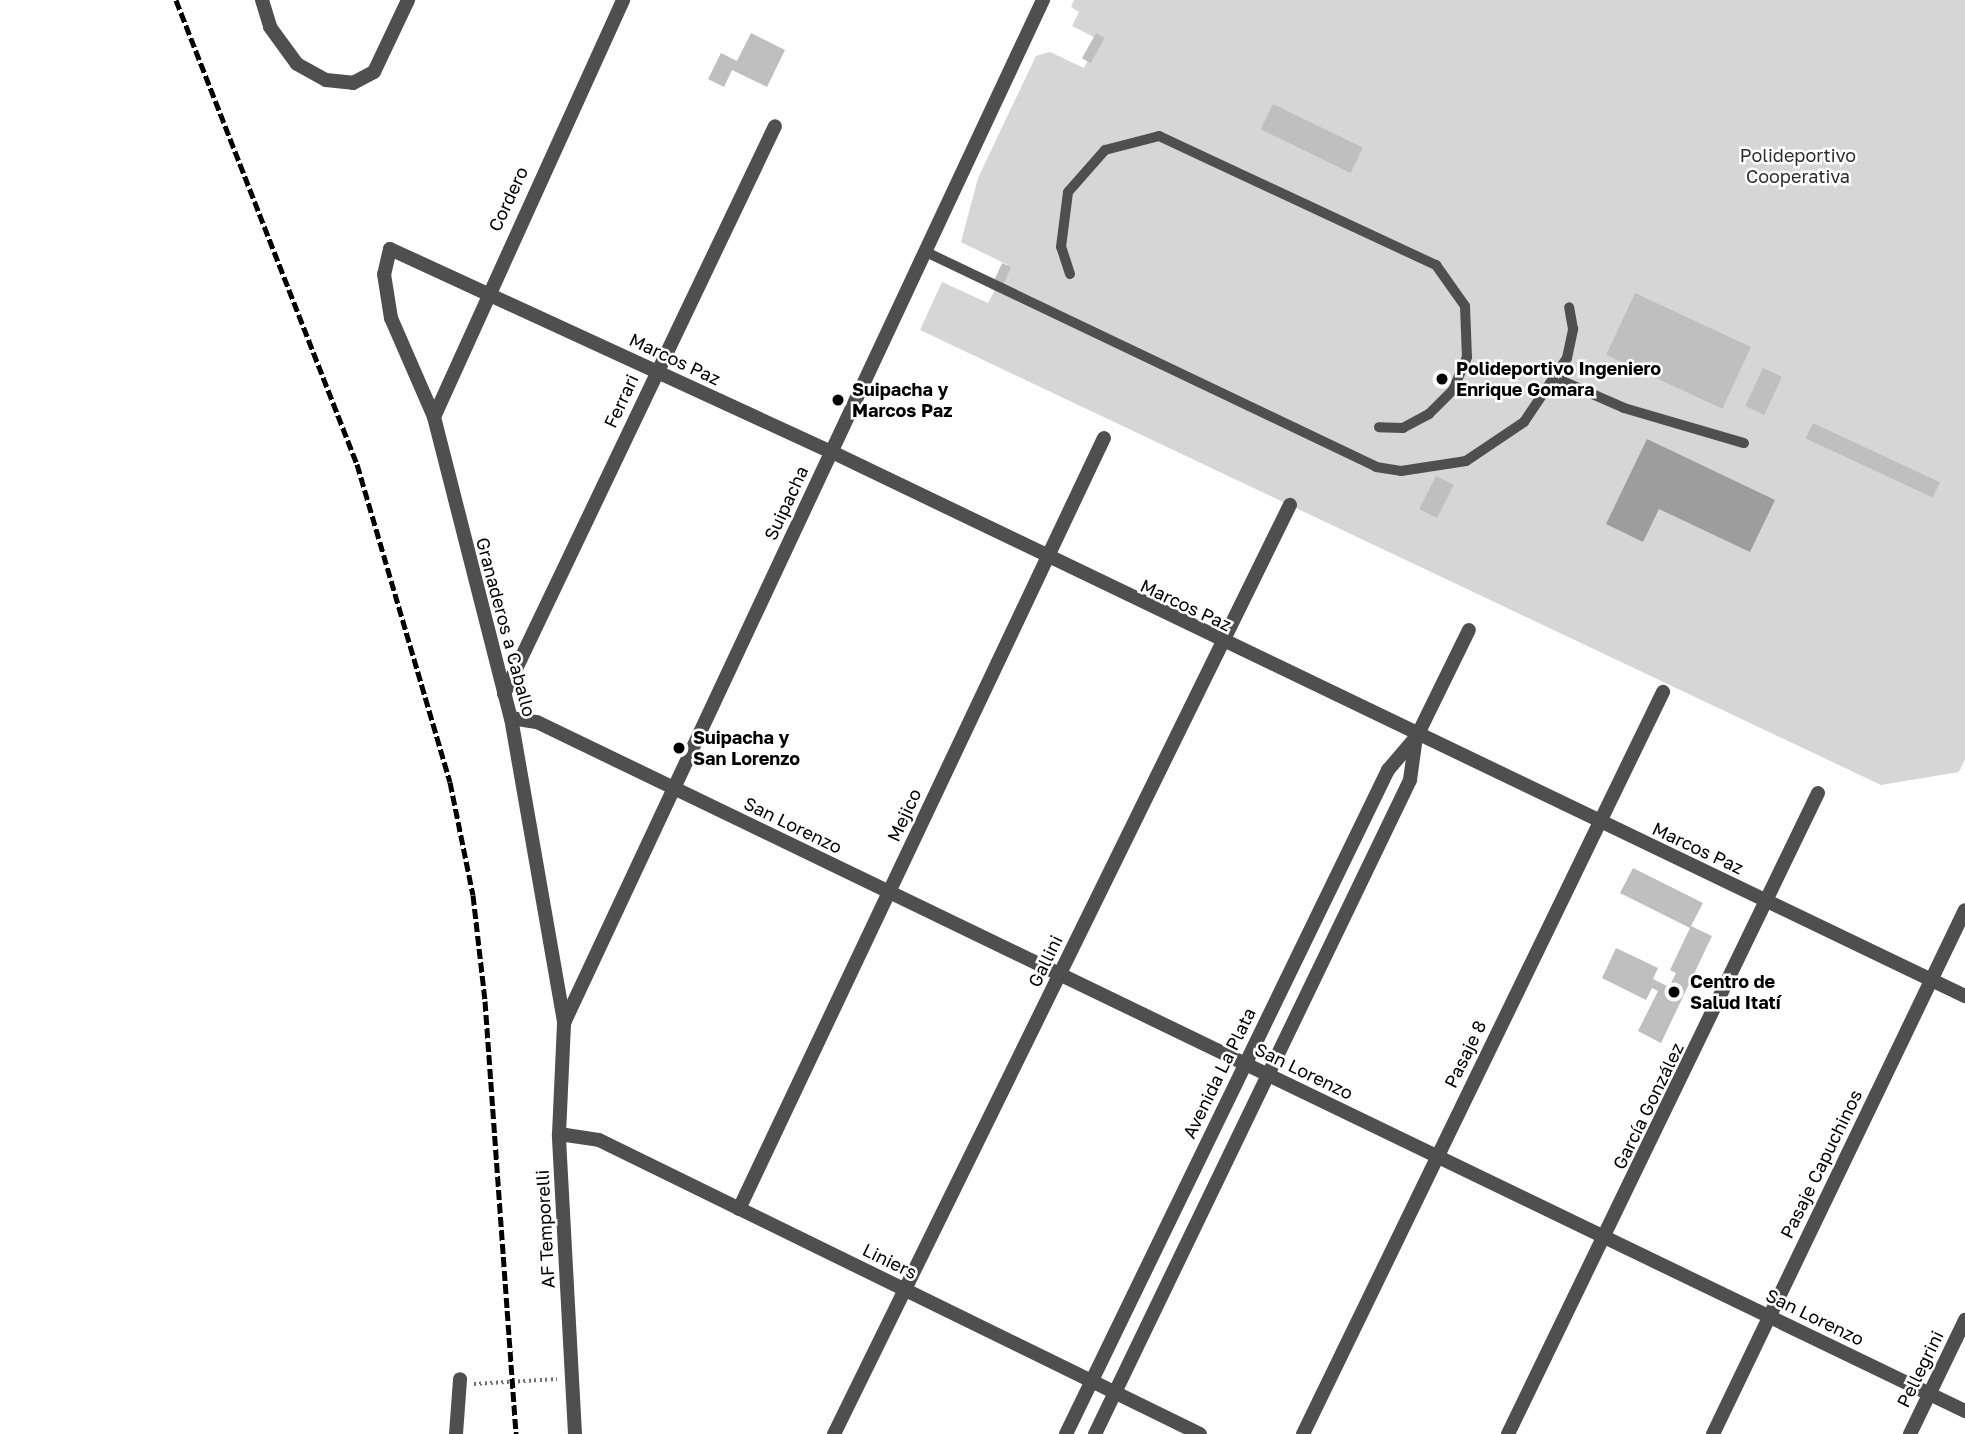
<!DOCTYPE html>
<html>
<head>
<meta charset="utf-8">
<style>
  body { margin:0 }
  #map { position:relative; width:1965px; height:1434px; overflow:hidden; background:#fff; font-family:"Golos Text",sans-serif }
  div>[style] { position:absolute }
  [style*='--x'] { left:calc(var(--x)*1px); top:calc(var(--y)*1px); width:calc(var(--w)*1px); rotate:calc(var(--a)*1deg) }
  .green>* { inset:0; background:#d6d6d6 }
  .water>* { inset:0; background:#9d9d9d }
  .building>* { inset:0; background:#bfbfbf; transform-origin:0 0 }
  .path>* { height:3.5px; margin-top:-1.75px; transform-origin:0; background:repeating-linear-gradient(90deg,#717171 0 2px,transparent 0 5.5px) }
  .service>* { height:10px; margin:-5px; padding:0 5px; transform-origin:5px; border-radius:5px; background:#4f4f4f }
  .minor>* { height:14px; margin:-7px; padding:0 7px; transform-origin:7px; border-radius:7px; background:#4f4f4f }
  .tertiary>* { height:14px; margin:-7px; padding:0 7px; transform-origin:7px; border-radius:7px; background:#4f4f4f }
  .rail>* { height:5px; margin-top:-2.5px; transform-origin:0; background:repeating-linear-gradient(90deg,#000 0 10px,transparent 0 13.5px) }
  .dots>* { width:19px; height:19px; translate:-50% -50%; box-sizing:border-box; border:4px solid #fff; border-radius:50% }
  span { translate:-50% -50%; white-space:nowrap; text-align:center; line-height:1.15; -webkit-text-stroke:5px #fff; paint-order:stroke }
  .park-label { font-size:18px; color:#2d2d2d }
  .street-label { font-size:18px; color:#000 }
  .poi-label { font-size:18px; color:#000; font-weight:700 }
  .left { translate:0 -50%; text-align:left }
</style>
</head>
<body>
<div id="map">
  <div class="green">
    <i style="clip-path:polygon(1074px 0,1965px 0,1965px 759px,1959px 772px,1881px 785px,920px 330px,942px 282px,988px 303px,1008px 265px,961px 242px,978px 178px,1036px 56px,1050px 52px,1084px 68px,1098px 39px,1072px 26px,1079px 12px,1071px 7px)"></i>
  </div>
  <div class="water">
    <i style="clip-path:polygon(1647px 439px,1775px 500px,1750px 552px,1659px 509px,1643px 542px,1606px 524px)"></i>
  </div>
  <div class="building">
    <i style="clip-path:polygon(751px 33px,785px 50px,767px 87px,732px 70px,724px 87px,708px 79px,721px 53px,737px 61px)"></i>
    <i style="left:1096px;top:33px;width:10px;height:29px;rotate:29deg"></i>
    <i style="left:1273px;top:104px;width:100px;height:28px;rotate:26deg"></i>
    <i style="left:1002px;top:263px;width:10px;height:28px;rotate:24deg"></i>
    <i style="left:1635px;top:293px;width:128px;height:68px;rotate:25deg"></i>
    <i style="left:1763px;top:368px;width:21px;height:42px;rotate:25deg"></i>
    <i style="left:1813px;top:423px;width:140px;height:17px;rotate:25deg"></i>
    <i style="left:1436px;top:476px;width:20px;height:37px;rotate:27deg"></i>
    <i style="clip-path:polygon(1633px 868px,1703px 903px,1691px 926px,1712px 936px,1661px 1043px,1638px 1031px,1658px 991px,1652px 988px,1646px 1000px,1602px 978px,1616px 948px,1658px 968px,1653px 979px,1669px 987px,1676px 973px,1670px 970px,1690px 928px,1620px 893px)"></i>
  </div>
  <div class="path">
    <i style="--x:474;--y:1384;--w:83;--a:-3.4"></i>
  </div>
  <div class="service">
    <i style="--x:926;--y:252;--w:499;--a:25.5"></i>
    <i style="--x:1376;--y:467;--w:25;--a:9"></i>
    <i style="--x:1401;--y:471;--w:66;--a:-8.7"></i>
    <i style="--x:1466;--y:461;--w:70;--a:-33.9"></i>
    <i style="--x:1524;--y:422;--w:77;--a:-56.1"></i>
    <i style="--x:1567;--y:358;--w:30;--a:-78"></i>
    <i style="--x:1573;--y:329;--w:22;--a:-100"></i>
    <i style="--x:1070;--y:274;--w:28;--a:-108"></i>
    <i style="--x:1061;--y:247;--w:55;--a:-82.7"></i>
    <i style="--x:1068;--y:192;--w:56;--a:-48.6"></i>
    <i style="--x:1105;--y:150;--w:56;--a:-14.5"></i>
    <i style="--x:1159;--y:136;--w:306;--a:25"></i>
    <i style="--x:1436;--y:265;--w:50;--a:54.7"></i>
    <i style="--x:1465;--y:306;--w:51;--a:87.8"></i>
    <i style="--x:1467;--y:357;--w:36;--a:113"></i>
    <i style="--x:1453;--y:390;--w:34;--a:135"></i>
    <i style="--x:1429;--y:414;--w:30;--a:152"></i>
    <i style="--x:1403;--y:428;--w:24;--a:-178"></i>
    <i style="--x:1558;--y:379;--w:72;--a:23.7"></i>
    <i style="--x:1624;--y:408;--w:125;--a:16.3"></i>
  </div>
  <div class="minor">
    <i style="--x:262;--y:0;--w:28;--a:73"></i>
    <i style="--x:270;--y:27;--w:46;--a:53.9"></i>
    <i style="--x:297;--y:64;--w:33;--a:29"></i>
    <i style="--x:326;--y:80;--w:27;--a:6"></i>
    <i style="--x:353;--y:83;--w:24;--a:-28"></i>
    <i style="--x:374;--y:72;--w:80;--a:-64.7"></i>
    <i style="--x:390;--y:249;--w:26;--a:103"></i>
    <i style="--x:384;--y:274;--w:45;--a:81"></i>
    <i style="--x:391;--y:318;--w:108;--a:66.5"></i>
    <i style="--x:434;--y:417;--w:311;--a:75.7"></i>
    <i style="--x:511;--y:718;--w:310;--a:80.1"></i>
    <i style="--x:434;--y:417;--w:458;--a:-65.6"></i>
    <i style="--x:504;--y:694;--w:629;--a:-64.49"></i>
    <i style="--x:511;--y:718;--w:26;--a:9"></i>
    <i style="--x:537;--y:722;--w:1586;--a:25.76"></i>
    <i style="--x:559;--y:1134;--w:40;--a:8.5"></i>
    <i style="--x:599;--y:1140;--w:669;--a:26.07"></i>
    <i style="--x:739;--y:1209;--w:853;--a:-64.67"></i>
    <i style="--x:456;--y:1434;--w:55;--a:-85.8"></i>
    <i style="--x:834;--y:1434;--w:1035;--a:-63.86"></i>
    <i style="--x:1303;--y:1434;--w:825;--a:-64.12"></i>
    <i style="--x:1508;--y:1434;--w:712;--a:-64.19"></i>
    <i style="--x:1713;--y:1434;--w:581;--a:-64.32"></i>
  </div>
  <div class="tertiary">
    <i style="--x:390;--y:249;--w:486;--a:24.7"></i>
    <i style="--x:832;--y:452;--w:1257;--a:25.65"></i>
    <i style="--x:575;--y:1434;--w:300;--a:-93.1"></i>
    <i style="--x:559;--y:1134;--w:111;--a:-87.4"></i>
    <i style="--x:564;--y:1023;--w:1130;--a:-64.91"></i>
    <i style="--x:1066;--y:1434;--w:738;--a:-64.13"></i>
    <i style="--x:1388;--y:770;--w:45;--a:-49.5"></i>
    <i style="--x:1417;--y:736;--w:118;--a:-63.9"></i>
    <i style="--x:1095;--y:1434;--w:726;--a:-64.28"></i>
    <i style="--x:1410;--y:780;--w:43;--a:-82.1"></i>
    <i style="--x:1910;--y:1434;--w:127;--a:-64.2"></i>
  </div>
  <div class="rail">
    <i style="--x:176;--y:0;--w:498;--a:68.7"></i>
    <i style="--x:357;--y:464;--w:331;--a:73.7"></i>
    <i style="--x:450;--y:782;--w:115;--a:78.5"></i>
    <i style="--x:473;--y:895;--w:107;--a:83.5"></i>
    <i style="--x:485;--y:1001;--w:434;--a:85.9"></i>
  </div>
  <div class="dots">
    <i style="left:1442px;top:379px;background:#000"></i>
    <i style="left:838px;top:400px;background:#000"></i>
    <i style="left:679px;top:748px;background:#000"></i>
    <i style="left:1674px;top:992px;background:#000"></i>
  </div>
  <div class="park-label">
    <span style="left:1798px;top:166px">Polideportivo<br>Cooperativa</span>
  </div>
  <div class="street-label">
    <span style="left:508px;top:199px;rotate:-65deg">Cordero</span>
    <span style="left:675px;top:359px;rotate:25deg">Marcos Paz</span>
    <span style="left:621px;top:401px;rotate:-65deg">Ferrari</span>
    <span style="left:786px;top:503px;rotate:-65deg">Suipacha</span>
    <span style="left:1186px;top:605px;rotate:25deg">Marcos Paz</span>
    <span style="left:506px;top:627px;rotate:75deg">Granaderos a Caballo</span>
    <span style="left:904px;top:815px;rotate:-65deg">Mejico</span>
    <span style="left:793px;top:825px;rotate:26deg">San Lorenzo</span>
    <span style="left:1698px;top:848px;rotate:25deg">Marcos Paz</span>
    <span style="left:1045px;top:961px;rotate:-64deg">Gallini</span>
    <span style="left:1465px;top:1054px;rotate:-64deg">Pasaje 8</span>
    <span style="left:1304px;top:1071px;rotate:26deg">San Lorenzo</span>
    <span style="left:1219px;top:1073px;rotate:-64deg">Avenida La Plata</span>
    <span style="left:1648px;top:1106px;rotate:-64deg">García González</span>
    <span style="left:1821px;top:1164px;rotate:-64deg">Pasaje Capuchinos</span>
    <span style="left:545px;top:1229px;rotate:-93deg">AF Temporelli</span>
    <span style="left:890px;top:1261px;rotate:26deg">Liniers</span>
    <span style="left:1815px;top:1317px;rotate:26deg">San Lorenzo</span>
    <span style="left:1920px;top:1369px;rotate:-64deg">Pellegrini</span>
  </div>
  <div class="poi-label">
    <span class="left" style="left:1456px;top:379px">Polideportivo Ingeniero<br>Enrique Gomara</span>
    <span class="left" style="left:852px;top:400px">Suipacha y<br>Marcos Paz</span>
    <span class="left" style="left:693px;top:748px">Suipacha y<br>San Lorenzo</span>
    <span class="left" style="left:1690px;top:992px">Centro de<br>Salud Itatí</span>
  </div>
</div>
</body>
</html>
